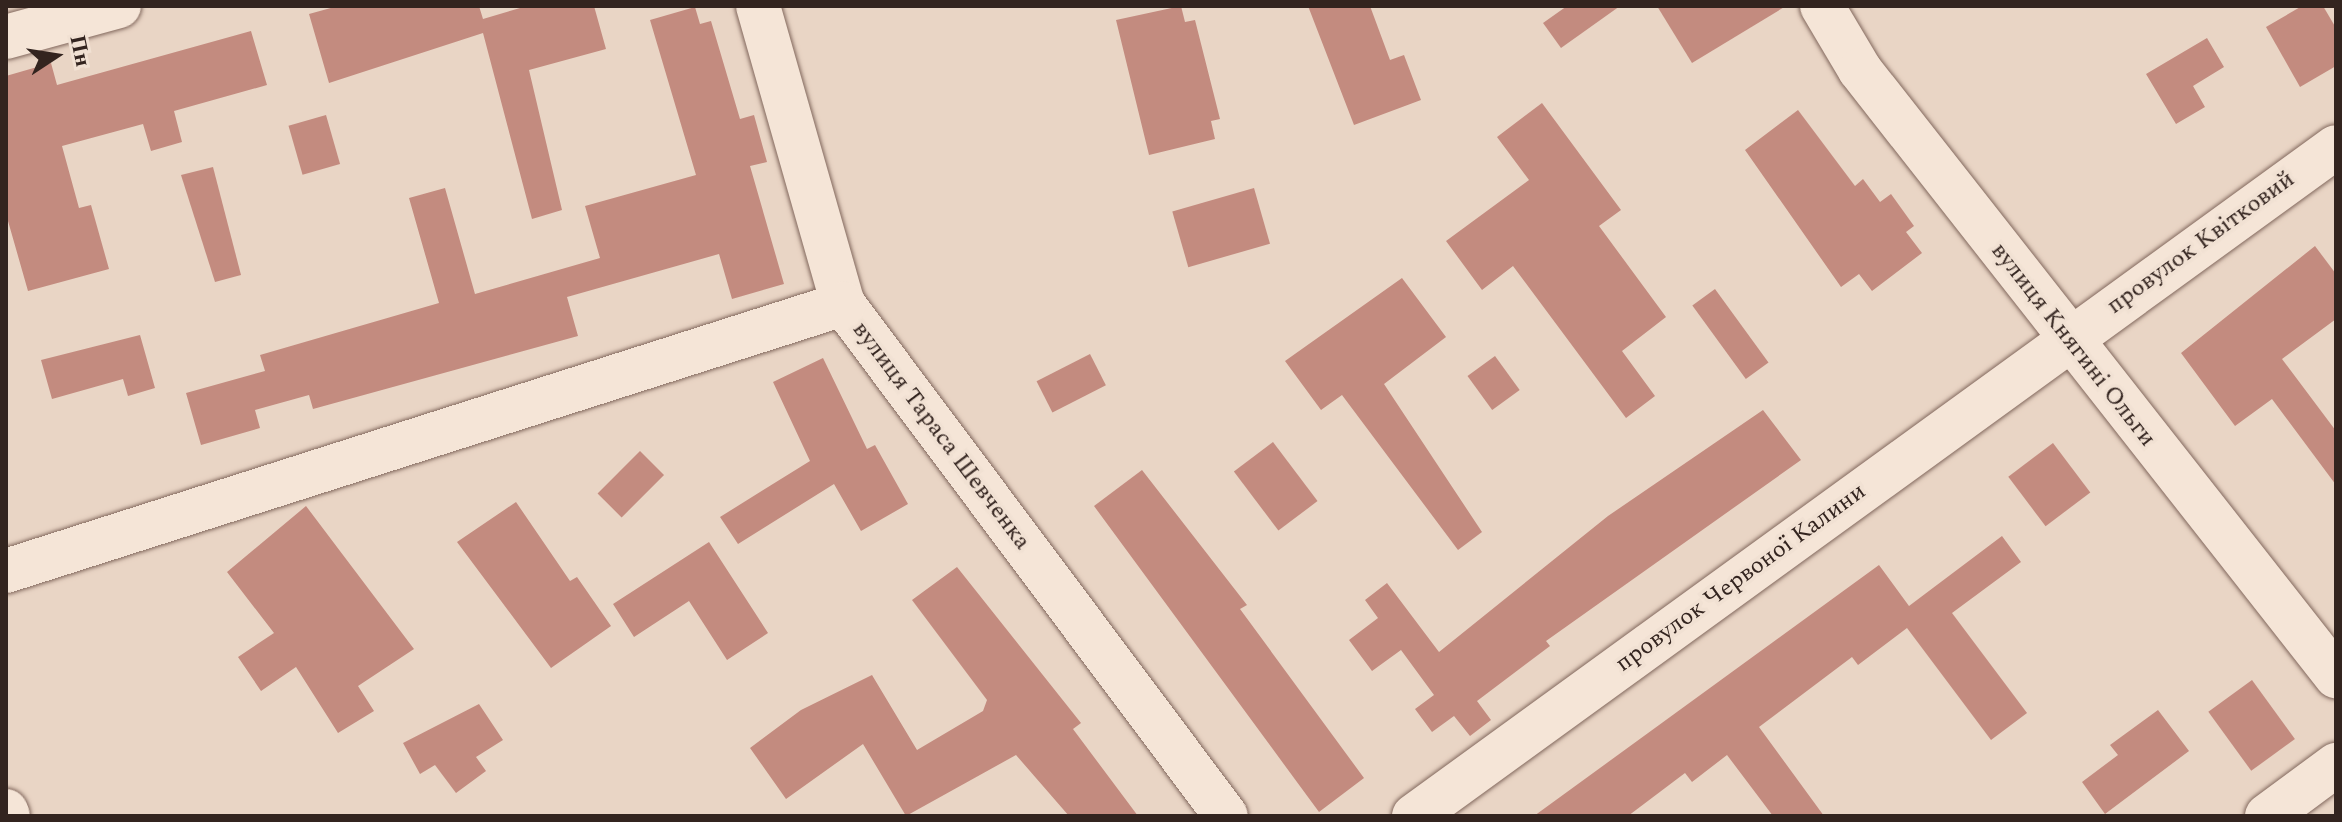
<!DOCTYPE html>
<html>
<head>
<meta charset="utf-8">
<style>
  body { margin:0 }
  #map { position:relative; width:2342px; height:822px; overflow:hidden; background:#e9d5c5; font-family:Spectral,serif }
  div>[style] { position:absolute }
  [style*='--x'] { left:calc(var(--x)*1px); top:calc(var(--y)*1px); width:calc(var(--w)*1px); rotate:calc(var(--a)*1deg) }
  .building>* { inset:0; background:#c38b7f; transform-origin:0 0 }
  .roads { filter:drop-shadow(0 0 2px #82685d) drop-shadow(0 0 2px #82685d) }
  .minor>* { height:44px; margin:-22px; padding:0 22px; transform-origin:22px; border-radius:22px; background:#f5e5d7 }
  span { translate:-50% -50%; white-space:nowrap; text-align:center; line-height:1.15; -webkit-text-stroke:7px #f1e1d3; paint-order:stroke }
  .street-label { font-size:24px; color:#33241f }
  .frame { position:absolute; inset:0; border:8px solid #33241f; pointer-events:none }
  .north { position:absolute; left:16px; top:16px; width:80px; height:80px; -webkit-text-stroke:6px #f1e1d3; paint-order:stroke; rotate:78deg; font-size:22px; font-weight:700; line-height:32px; text-align:center; color:#33241f }
  .north::after { content:''; display:block; margin:auto; width:28px; height:36px; background:#33241f; clip-path:polygon(50% 0,100% 100%,50% 72%,0 100%) }
</style>
</head>
<body>
<div id="map">
  <div class="building">
    <i style="clip-path:polygon(338px 6px,479px 6px,483px 19px,527px 6px,594px 6px,606px 49px,529px 70px,562px 210px,532px 219px,483px 33px,329px 83px,309px 14px)"></i>
    <i style="clip-path:polygon(1181px 6px,1185px 22px,1195px 20px,1220px 119px,1211px 121px,1215px 139px,1149px 155px,1116px 20px)"></i>
    <i style="clip-path:polygon(1308px 6px,1370px 6px,1390px 60px,1404px 55px,1421px 100px,1354px 125px)"></i>
    <i style="clip-path:polygon(1567px 6px,1620px 6px,1561px 48px,1543px 23px)"></i>
    <i style="clip-path:polygon(1657px 6px,1786px 6px,1692px 63px)"></i>
    <i style="clip-path:polygon(2302px 6px,2323px 6px,2336px 28px,2336px 66px,2300px 87px,2266px 27px)"></i>
    <i style="clip-path:polygon(695px 7px,700px 24px,711px 21px,740px 119px,754px 115px,767px 162px,750px 166px,784px 284px,732px 299px,719px 254px,567px 297px,578px 336px,313px 409px,309px 395px,255px 410px,260px 428px,201px 445px,186px 393px,265px 371px,260px 355px,439px 303px,409px 198px,445px 188px,475px 294px,600px 258px,585px 206px,696px 175px,650px 20px)"></i>
    <i style="clip-path:polygon(251px 31px,267px 85px,174px 111px,182px 142px,151px 151px,143px 124px,62px 146px,79px 208px,91px 205px,109px 269px,28px 291px,6px 214px,6px 76px,51px 63px,57px 85px)"></i>
    <i style="clip-path:polygon(2207px 38px,2224px 67px,2193px 86px,2205px 107px,2176px 124px,2146px 74px)"></i>
    <i style="clip-path:polygon(1542px 103px,1621px 210px,1599px 226px,1666px 317px,1622px 351px,1655px 396px,1626px 418px,1513px 266px,1482px 290px,1446px 241px,1529px 180px,1497px 137px)"></i>
    <i style="clip-path:polygon(1798px 110px,1855px 186px,1863px 179px,1880px 202px,1891px 194px,1914px 226px,1906px 232px,1922px 253px,1872px 291px,1859px 274px,1841px 287px,1745px 150px)"></i>
    <i style="left:326px;top:115px;width:51px;height:39px;rotate:74deg"></i>
    <i style="clip-path:polygon(213px 167px,241px 275px,215px 282px,181px 175px)"></i>
    <i style="left:1254px;top:188px;width:58px;height:85px;rotate:74deg"></i>
    <i style="clip-path:polygon(2315px 246px,2336px 274px,2336px 319px,2282px 359px,2336px 431px,2336px 485px,2272px 399px,2235px 426px,2181px 353px)"></i>
    <i style="clip-path:polygon(1402px 278px,1446px 337px,1384px 384px,1482px 532px,1458px 550px,1342px 395px,1321px 410px,1285px 361px)"></i>
    <i style="left:1715px;top:289px;width:91px;height:28px;rotate:54deg"></i>
    <i style="clip-path:polygon(140px 335px,155px 388px,128px 396px,123px 379px,52px 399px,41px 360px)"></i>
    <i style="left:1090px;top:354px;width:35px;height:60px;rotate:63deg"></i>
    <i style="left:1495px;top:356px;width:42px;height:34px;rotate:54deg"></i>
    <i style="clip-path:polygon(823px 358px,867px 449px,875px 445px,908px 504px,861px 531px,834px 484px,738px 544px,720px 517px,810px 461px,773px 382px)"></i>
    <i style="clip-path:polygon(1763px 410px,1801px 460px,1546px 641px,1550px 646px,1477px 701px,1491px 720px,1470px 736px,1454px 716px,1432px 732px,1415px 709px,1434px 695px,1401px 650px,1372px 671px,1349px 640px,1378px 618px,1365px 600px,1387px 583px,1439px 652px,1608px 516px)"></i>
    <i style="left:1273px;top:442px;width:74px;height:49px;rotate:53deg"></i>
    <i style="left:2053px;top:443px;width:62px;height:56px;rotate:53deg"></i>
    <i style="left:640px;top:451px;width:34px;height:60px;rotate:45deg"></i>
    <i style="clip-path:polygon(1142px 470px,1247px 605px,1240px 609px,1364px 778px,1319px 812px,1094px 506px)"></i>
    <i style="clip-path:polygon(516px 502px,570px 581px,577px 577px,611px 626px,551px 668px,457px 542px)"></i>
    <i style="clip-path:polygon(306px 506px,414px 649px,358px 686px,374px 711px,338px 733px,296px 667px,261px 691px,238px 657px,274px 633px,227px 572px)"></i>
    <i style="clip-path:polygon(2002px 536px,2021px 562px,1952px 613px,2027px 713px,1991px 740px,1907px 628px,1858px 665px,1852px 657px,1759px 727px,1824px 816px,1773px 816px,1727px 755px,1692px 782px,1685px 773px,1628px 816px,1534px 816px,1879px 565px,1909px 606px)"></i>
    <i style="clip-path:polygon(709px 542px,768px 633px,727px 660px,689px 601px,634px 637px,613px 604px)"></i>
    <i style="clip-path:polygon(957px 567px,1081px 723px,1073px 729px,1138px 816px,1069px 816px,1016px 755px,906px 816px,863px 744px,786px 799px,750px 748px,801px 710px,872px 675px,917px 750px,983px 711px,987px 700px,912px 600px)"></i>
    <i style="left:2252px;top:680px;width:73px;height:54px;rotate:54deg"></i>
    <i style="clip-path:polygon(479px 704px,503px 740px,476px 757px,486px 771px,456px 793px,435px 765px,420px 774px,403px 743px)"></i>
    <i style="clip-path:polygon(2158px 710px,2189px 751px,2105px 814px,2082px 782px,2118px 755px,2110px 745px)"></i>
  </div>
  <div class="roads">
    <div class="minor">
      <i style="--x:758;--y:6;--w:310;--a:74.1"></i>
      <i style="--x:843;--y:304;--w:639;--a:53.2"></i>
      <i style="--x:1822;--y:6;--w:74;--a:59.3"></i>
      <i style="--x:1860;--y:70;--w:771;--a:51.85"></i>
      <i style="--x:6;--y:37;--w:117;--a:-15.3"></i>
      <i style="--x:6;--y:571;--w:879;--a:-17.69"></i>
      <i style="--x:6;--y:811;--w:5;--a:68"></i>
      <i style="--x:1414;--y:816;--w:1139;--a:-35.96"></i>
      <i style="--x:2267;--y:816;--w:86;--a:-36.5"></i>
    </div>
  </div>
  <div class="street-label">
    <span style="left:2201px;top:243px;rotate:-36deg">провулок Квітковий</span>
    <span style="left:2073px;top:345px;rotate:52deg">вулиця Княгині Ольги</span>
    <span style="left:941px;top:436px;rotate:53deg">вулиця Тараса Шевченка</span>
    <span style="left:1741px;top:578px;rotate:-36deg">провулок Червоної Калини</span>
  </div>
  <div class="frame"></div>
  <div class="north">Пн</div>
</div>
</body>
</html>
